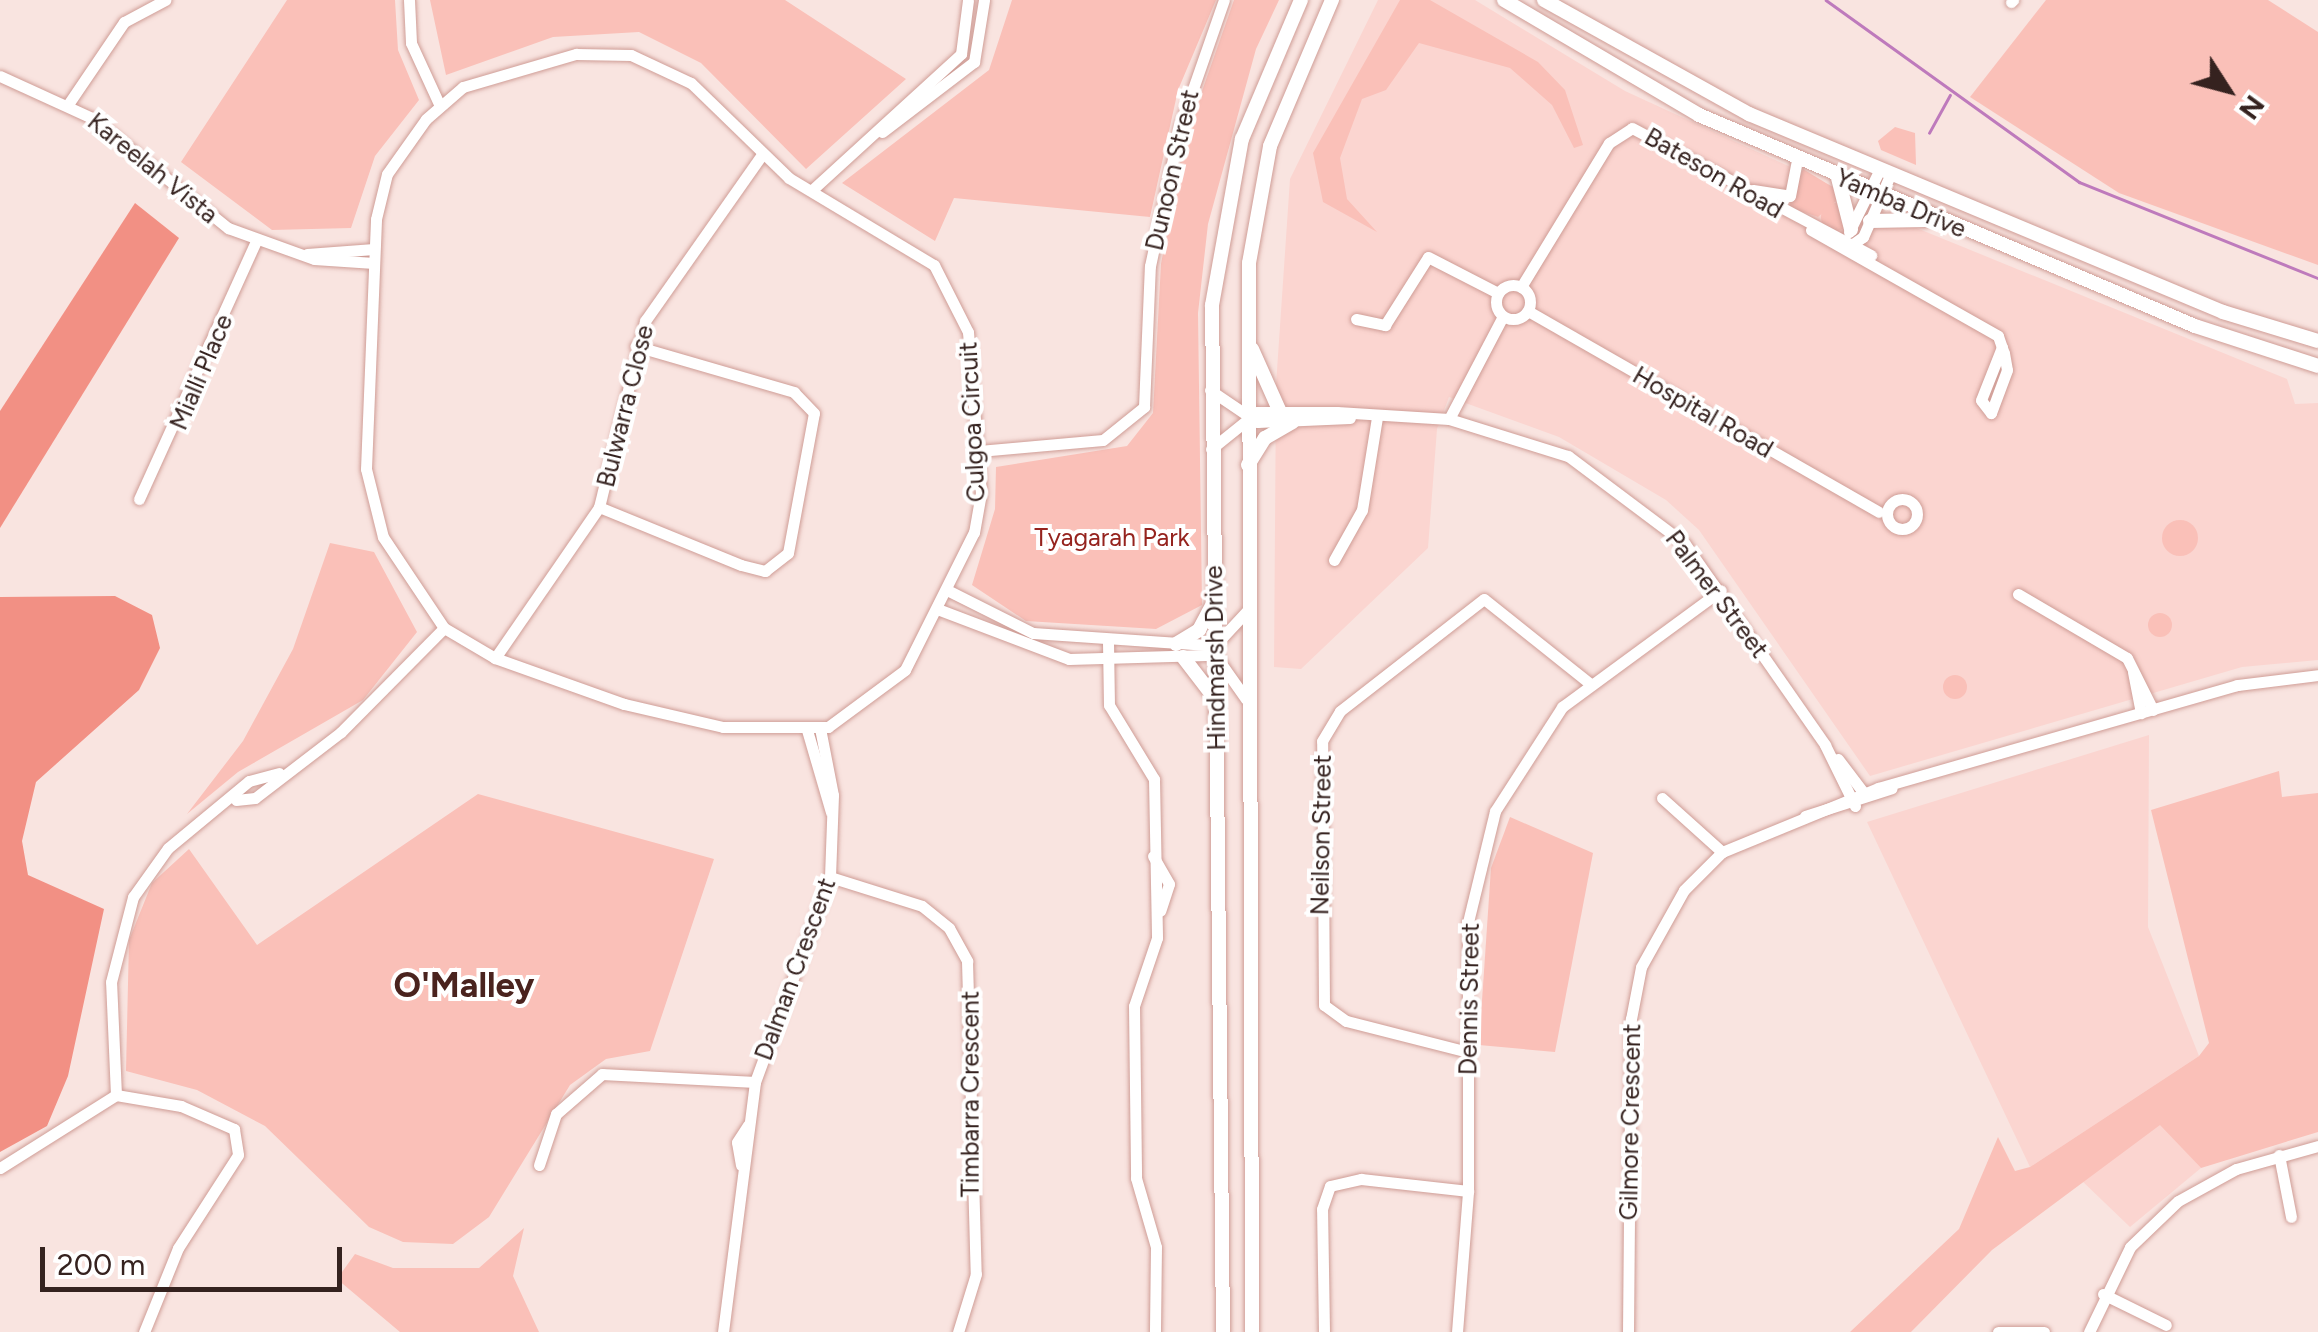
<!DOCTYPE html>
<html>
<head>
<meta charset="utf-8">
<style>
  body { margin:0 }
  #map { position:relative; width:2318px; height:1332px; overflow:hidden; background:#f9e4e0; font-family:Figtree,sans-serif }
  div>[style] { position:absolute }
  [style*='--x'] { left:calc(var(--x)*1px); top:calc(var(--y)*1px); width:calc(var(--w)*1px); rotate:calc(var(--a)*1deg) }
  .built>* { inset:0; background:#fbd5d0 }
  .green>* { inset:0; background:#fac0b8 }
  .round { border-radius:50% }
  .forest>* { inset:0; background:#f29084 }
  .stream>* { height:2.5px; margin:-1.25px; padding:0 1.25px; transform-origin:1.25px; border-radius:1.25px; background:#be7abc }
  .roads { filter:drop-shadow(0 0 2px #cf9d96) drop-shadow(0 0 2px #cf9d96) }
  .minor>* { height:11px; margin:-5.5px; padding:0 5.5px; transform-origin:5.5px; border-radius:5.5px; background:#fff }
  .minor>.ring { margin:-5.5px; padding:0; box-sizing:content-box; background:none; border:11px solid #fff; border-radius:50% }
  .major>* { height:14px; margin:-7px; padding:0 7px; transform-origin:7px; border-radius:7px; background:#fff }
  span { translate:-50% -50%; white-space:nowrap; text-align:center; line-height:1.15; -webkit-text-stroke:8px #fff; paint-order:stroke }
  .street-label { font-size:25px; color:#35221f }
  .park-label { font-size:25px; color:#95231e }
  .district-label { font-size:35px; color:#4a231e; font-weight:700 }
  .north { position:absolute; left:2178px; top:40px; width:100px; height:100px; -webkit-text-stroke:8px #fff; paint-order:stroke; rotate:126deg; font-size:28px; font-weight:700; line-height:40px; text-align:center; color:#35221f }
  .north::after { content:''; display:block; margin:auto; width:35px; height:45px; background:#35221f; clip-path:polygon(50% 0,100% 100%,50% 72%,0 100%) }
  .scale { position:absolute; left:40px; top:1247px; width:302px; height:45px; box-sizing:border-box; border:5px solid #35221f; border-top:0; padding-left:12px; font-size:30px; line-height:35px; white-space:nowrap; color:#35221f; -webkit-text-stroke:8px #fff; paint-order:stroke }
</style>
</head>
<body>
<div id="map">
  <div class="built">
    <i style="clip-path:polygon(1378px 0,1475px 0,1625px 91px,1836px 188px,1842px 208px,1882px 226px,1914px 227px,2287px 379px,2295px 404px,2318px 403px,2318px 660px,2242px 667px,1870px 776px,1699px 530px,1666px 500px,1559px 437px,1449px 397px,1437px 429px,1428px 548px,1301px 669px,1274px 667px,1276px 385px,1290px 179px)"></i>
    <i style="clip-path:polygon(2149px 735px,2148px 927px,2199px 1056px,2030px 1167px,1867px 822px)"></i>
    <i style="clip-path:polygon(2160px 1124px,2201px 1168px,2130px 1227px,2080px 1179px)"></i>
  </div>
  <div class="green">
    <i style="clip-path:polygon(287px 0,395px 0,398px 50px,419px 100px,375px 156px,351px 228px,272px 230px,181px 162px)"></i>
    <i style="clip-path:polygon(430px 0,785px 0,906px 79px,806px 169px,701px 63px,639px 32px,553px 37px,446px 75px)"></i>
    <i style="clip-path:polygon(1012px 0,1216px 0,1178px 90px,1150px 217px,954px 198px,935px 241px,842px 183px,989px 70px)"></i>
    <i style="clip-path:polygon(1234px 0,1279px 0,1256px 49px,1208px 224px,1198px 313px,1202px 605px,1156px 629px,1026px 621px,972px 585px,995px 509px,996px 467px,1127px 446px,1153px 413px,1161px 264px,1183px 145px)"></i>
    <i style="clip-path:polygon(1400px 0,1430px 0,1538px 62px,1565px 90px,1583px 145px,1574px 148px,1552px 105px,1510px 68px,1419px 43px,1386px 90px,1362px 99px,1340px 158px,1347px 199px,1377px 232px,1323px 202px,1313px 153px)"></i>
    <i style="clip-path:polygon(2046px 0,2268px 0,2318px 32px,2318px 265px,2119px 193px,1970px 97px)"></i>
    <i style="clip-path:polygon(1895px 127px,1915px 133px,1916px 165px,1881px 150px,1878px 141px)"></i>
    <i style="clip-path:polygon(1803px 169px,1844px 194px,1818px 217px,1789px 207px)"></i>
    <i class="round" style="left:1821px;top:203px;width:28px;height:28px"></i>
    <i class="round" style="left:2162px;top:520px;width:36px;height:36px"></i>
    <i style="clip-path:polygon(330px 543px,374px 552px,417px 632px,363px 700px,238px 772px,187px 814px,243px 741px,293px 649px)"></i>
    <i class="round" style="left:2148px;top:613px;width:24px;height:24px"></i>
    <i class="round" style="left:1943px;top:675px;width:24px;height:24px"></i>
    <i style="clip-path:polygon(2279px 771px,2282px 797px,2318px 793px,2318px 1132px,2201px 1168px,2160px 1125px,1992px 1250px,1911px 1332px,1850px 1332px,1959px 1229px,1998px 1137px,2015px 1171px,2030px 1167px,2199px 1056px,2209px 1043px,2151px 810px)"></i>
    <i style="clip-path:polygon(478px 794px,714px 859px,650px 1051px,606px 1059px,570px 1085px,489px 1217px,453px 1244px,403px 1242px,369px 1227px,265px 1126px,197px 1090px,126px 1071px,129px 940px,152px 883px,189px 849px,257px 945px)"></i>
    <i style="clip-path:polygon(1510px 817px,1593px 853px,1555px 1052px,1479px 1045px,1491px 868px)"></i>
    <i style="clip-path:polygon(524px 1228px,513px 1276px,539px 1332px,400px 1332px,337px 1279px,355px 1254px,393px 1268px,479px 1268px)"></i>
  </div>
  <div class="forest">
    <i style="clip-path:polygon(135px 203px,179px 238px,0 528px,0 411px)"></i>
    <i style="clip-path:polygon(115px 596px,152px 615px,160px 648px,139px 690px,36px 782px,22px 841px,28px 875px,104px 909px,68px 1076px,47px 1126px,0 1152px,0 597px)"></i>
  </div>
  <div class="stream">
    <i style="--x:1826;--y:0;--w:312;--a:35.7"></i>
    <i style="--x:2079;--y:182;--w:258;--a:21.9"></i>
    <i style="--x:1929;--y:133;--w:43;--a:-61.1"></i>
  </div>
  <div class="roads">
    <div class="minor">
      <i style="--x:409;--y:0;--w:43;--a:87.3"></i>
      <i style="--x:411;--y:43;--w:69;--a:65.3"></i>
      <i style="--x:2011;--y:2;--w:3;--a:-45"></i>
      <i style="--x:576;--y:54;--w:55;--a:1"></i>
      <i style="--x:631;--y:55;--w:66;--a:25"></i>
      <i style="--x:691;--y:83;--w:136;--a:44.1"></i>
      <i style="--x:789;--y:178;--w:169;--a:31"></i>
      <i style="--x:934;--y:265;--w:75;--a:63.1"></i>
      <i style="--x:968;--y:332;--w:162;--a:85.4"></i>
      <i style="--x:981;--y:493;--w:40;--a:100"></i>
      <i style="--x:974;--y:532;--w:154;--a:116.6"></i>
      <i style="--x:905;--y:670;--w:96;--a:143.5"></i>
      <i style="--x:828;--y:727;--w:105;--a:180"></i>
      <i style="--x:723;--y:727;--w:102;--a:-166.9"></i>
      <i style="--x:624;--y:704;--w:137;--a:-160.4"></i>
      <i style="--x:495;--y:658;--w:59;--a:-149.5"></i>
      <i style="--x:444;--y:628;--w:110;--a:-123.8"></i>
      <i style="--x:383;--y:537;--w:70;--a:-104"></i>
      <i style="--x:366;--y:469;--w:250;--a:-87.7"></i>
      <i style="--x:376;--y:219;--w:46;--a:-76.3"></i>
      <i style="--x:387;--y:174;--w:67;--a:-54.7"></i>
      <i style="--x:426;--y:119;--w:49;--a:-40.9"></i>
      <i style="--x:463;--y:87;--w:118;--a:-16.3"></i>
      <i style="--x:0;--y:76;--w:101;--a:24.5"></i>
      <i style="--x:92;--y:118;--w:175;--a:39"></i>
      <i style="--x:228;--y:228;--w:91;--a:19.8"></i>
      <i style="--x:314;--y:259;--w:60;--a:3.8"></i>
      <i style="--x:69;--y:103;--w:98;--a:-55.8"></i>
      <i style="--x:124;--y:22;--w:47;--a:-28.2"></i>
      <i style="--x:882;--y:132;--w:116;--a:-37.3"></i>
      <i style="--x:974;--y:62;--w:63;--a:-80.8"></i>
      <i style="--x:812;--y:190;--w:202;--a:-42.4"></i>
      <i style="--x:961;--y:54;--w:54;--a:-82.6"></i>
      <i style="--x:1753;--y:190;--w:37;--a:9"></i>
      <i style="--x:1790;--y:196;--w:38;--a:-79"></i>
      <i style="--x:1811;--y:230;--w:215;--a:29.5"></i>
      <i style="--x:1998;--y:336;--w:18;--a:71"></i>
      <i style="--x:2004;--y:353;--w:17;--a:80"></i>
      <i style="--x:2007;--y:370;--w:46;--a:110.4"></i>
      <i style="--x:1991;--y:413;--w:16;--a:-128"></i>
      <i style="--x:1981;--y:400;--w:57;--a:-68.4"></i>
      <i style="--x:1849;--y:232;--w:70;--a:-63.8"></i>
      <i style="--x:1850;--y:246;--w:16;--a:-35"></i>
      <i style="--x:1863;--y:237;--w:70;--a:-66.4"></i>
      <i style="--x:307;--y:254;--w:67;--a:-4.3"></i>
      <i class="ring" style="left:1496px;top:285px;width:23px;height:23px"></i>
      <i style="--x:1521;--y:287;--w:169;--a:-58.6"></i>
      <i style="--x:1609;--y:143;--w:27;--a:-33"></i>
      <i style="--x:1632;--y:128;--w:271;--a:28"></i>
      <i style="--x:1528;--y:311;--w:404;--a:29.8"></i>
      <i style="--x:1356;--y:319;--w:30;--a:12"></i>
      <i style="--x:1385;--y:325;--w:80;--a:-57.7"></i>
      <i style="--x:1428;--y:257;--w:79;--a:27.2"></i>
      <i style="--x:1210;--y:390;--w:57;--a:34.2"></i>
      <i style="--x:1257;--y:422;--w:93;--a:-2.5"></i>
      <i style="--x:1449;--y:419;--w:116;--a:-62.3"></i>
      <i style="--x:1211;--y:449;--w:59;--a:-38.8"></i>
      <i style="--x:1257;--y:412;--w:80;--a:0"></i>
      <i style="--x:1337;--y:412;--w:112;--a:3.6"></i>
      <i style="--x:1449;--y:419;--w:125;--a:17.3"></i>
      <i style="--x:1568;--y:456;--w:146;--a:36.9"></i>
      <i style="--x:1685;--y:544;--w:245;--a:55.1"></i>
      <i style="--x:1825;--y:745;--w:68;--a:63.8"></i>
      <i style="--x:979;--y:451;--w:124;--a:-5.1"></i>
      <i style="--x:1103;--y:440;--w:53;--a:-38.8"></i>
      <i style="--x:1144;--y:407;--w:141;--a:-87.6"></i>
      <i style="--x:1150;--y:266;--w:143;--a:-77.9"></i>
      <i style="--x:1180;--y:126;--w:133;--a:-70.8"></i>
      <i style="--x:139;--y:499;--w:283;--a:-65.6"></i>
      <i class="ring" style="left:1887px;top:499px;width:19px;height:19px"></i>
      <i style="--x:599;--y:507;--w:153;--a:22.2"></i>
      <i style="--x:741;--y:565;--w:25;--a:14"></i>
      <i style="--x:765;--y:571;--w:29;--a:-38"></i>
      <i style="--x:788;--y:553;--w:142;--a:-79.5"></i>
      <i style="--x:814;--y:413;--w:29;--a:-134"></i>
      <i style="--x:794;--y:392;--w:165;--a:-163.8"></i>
      <i style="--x:1334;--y:560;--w:57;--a:-60.8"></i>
      <i style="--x:1362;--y:510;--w:94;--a:-80.8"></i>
      <i style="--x:949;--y:591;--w:94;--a:26.6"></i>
      <i style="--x:1033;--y:633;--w:175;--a:3.9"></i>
      <i style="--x:1208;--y:645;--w:66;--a:54.9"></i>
      <i style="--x:2018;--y:594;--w:126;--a:30.4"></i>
      <i style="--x:2127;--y:658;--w:58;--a:63.4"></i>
      <i style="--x:940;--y:610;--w:138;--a:20.8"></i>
      <i style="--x:1069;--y:659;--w:137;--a:-1.7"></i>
      <i style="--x:1206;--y:655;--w:59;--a:-47.1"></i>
      <i style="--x:1108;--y:642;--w:63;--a:89.1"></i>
      <i style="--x:1109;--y:705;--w:87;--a:58.7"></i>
      <i style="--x:1154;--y:779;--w:159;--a:88.9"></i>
      <i style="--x:1157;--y:938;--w:72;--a:108.7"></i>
      <i style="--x:1134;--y:1006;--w:172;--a:89.3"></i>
      <i style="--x:1136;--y:1178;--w:72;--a:73.8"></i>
      <i style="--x:1156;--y:1247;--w:85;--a:90.7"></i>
      <i style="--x:495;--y:658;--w:183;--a:-55.4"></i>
      <i style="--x:599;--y:507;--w:192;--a:-76.1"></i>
      <i style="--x:645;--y:321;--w:202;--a:-54.9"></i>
      <i style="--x:2133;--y:672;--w:42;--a:79"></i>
      <i style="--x:807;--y:730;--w:85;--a:73.7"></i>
      <i style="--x:1838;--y:759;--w:46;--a:52.9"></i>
      <i style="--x:1662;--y:798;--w:81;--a:42"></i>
      <i style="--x:236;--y:800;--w:19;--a:-6"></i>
      <i style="--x:255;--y:798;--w:108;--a:-37.5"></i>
      <i style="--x:341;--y:732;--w:146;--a:-45.3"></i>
      <i style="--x:1805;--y:816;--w:91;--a:-17.8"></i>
      <i style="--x:1153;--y:856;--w:32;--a:60"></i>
      <i style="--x:1169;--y:884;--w:28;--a:108"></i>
      <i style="--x:830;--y:877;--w:96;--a:17.5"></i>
      <i style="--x:922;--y:906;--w:35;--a:39"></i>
      <i style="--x:949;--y:928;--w:38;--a:61"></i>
      <i style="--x:967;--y:961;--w:313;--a:88.4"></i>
      <i style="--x:976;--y:1274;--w:61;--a:107.2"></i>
      <i style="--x:1468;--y:1052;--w:126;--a:-165.7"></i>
      <i style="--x:1346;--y:1021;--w:27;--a:-144"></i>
      <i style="--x:1324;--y:1005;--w:264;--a:-90.4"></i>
      <i style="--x:1322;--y:741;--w:35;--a:-59"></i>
      <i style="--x:1340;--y:711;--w:182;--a:-37.9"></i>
      <i style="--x:1484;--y:599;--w:133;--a:38.6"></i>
      <i style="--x:116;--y:1095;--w:113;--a:-92.5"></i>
      <i style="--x:111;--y:982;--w:88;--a:-75.5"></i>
      <i style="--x:133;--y:897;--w:60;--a:-54.5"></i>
      <i style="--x:168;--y:848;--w:105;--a:-39.6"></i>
      <i style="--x:249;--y:781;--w:31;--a:-15"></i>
      <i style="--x:2279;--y:1155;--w:63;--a:79"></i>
      <i style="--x:539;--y:1165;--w:54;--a:-71.6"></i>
      <i style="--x:556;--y:1114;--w:61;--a:-41"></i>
      <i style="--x:602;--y:1074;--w:153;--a:3"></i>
      <i style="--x:741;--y:1165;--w:23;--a:-100"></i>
      <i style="--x:737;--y:1142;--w:20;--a:-57"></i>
      <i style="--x:0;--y:1168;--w:137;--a:-32.2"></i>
      <i style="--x:116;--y:1095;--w:66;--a:9.6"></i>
      <i style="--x:181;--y:1106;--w:58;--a:23.5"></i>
      <i style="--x:234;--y:1129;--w:26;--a:81"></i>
      <i style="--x:238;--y:1155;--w:111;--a:122.8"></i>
      <i style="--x:178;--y:1248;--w:91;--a:112"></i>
      <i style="--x:2103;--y:1294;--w:70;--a:26.2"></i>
      <i style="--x:723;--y:1332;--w:252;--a:-82.7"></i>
      <i style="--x:755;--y:1082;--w:218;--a:-69.9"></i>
      <i style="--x:830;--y:877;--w:82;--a:-87.9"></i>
      <i style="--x:833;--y:795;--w:68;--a:-101"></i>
      <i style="--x:1324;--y:1332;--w:123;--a:-90.9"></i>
      <i style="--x:1322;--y:1209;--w:24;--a:-71"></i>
      <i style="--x:1330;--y:1186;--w:32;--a:-13"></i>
      <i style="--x:1361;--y:1179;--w:108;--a:6.4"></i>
      <i style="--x:1457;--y:1332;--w:141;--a:-85.5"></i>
      <i style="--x:1468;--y:1191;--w:269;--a:-90"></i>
      <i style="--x:1468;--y:922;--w:114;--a:-76.3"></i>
      <i style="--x:1495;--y:811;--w:124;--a:-57.2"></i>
      <i style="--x:1562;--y:707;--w:197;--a:-36.3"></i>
      <i style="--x:1628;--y:1332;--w:313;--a:-89.5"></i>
      <i style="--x:1631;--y:1019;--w:53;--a:-79.1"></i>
      <i style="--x:1641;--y:967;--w:88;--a:-60.8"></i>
      <i style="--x:1684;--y:890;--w:54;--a:-45"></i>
      <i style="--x:1722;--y:852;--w:169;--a:-22.3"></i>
      <i style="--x:1878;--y:788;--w:373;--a:-16"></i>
      <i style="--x:2237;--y:685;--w:82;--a:-7"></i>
      <i style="--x:1998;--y:1332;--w:46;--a:0"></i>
      <i style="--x:2089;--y:1332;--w:94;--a:-64.2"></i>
      <i style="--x:2130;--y:1247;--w:66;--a:-43.8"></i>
      <i style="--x:2178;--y:1201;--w:66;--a:-28.9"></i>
      <i style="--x:2236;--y:1169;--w:85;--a:-15.7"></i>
    </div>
    <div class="major">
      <i style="--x:1504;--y:0;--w:226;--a:30.5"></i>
      <i style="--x:1699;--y:115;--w:539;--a:23.05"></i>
      <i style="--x:2195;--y:326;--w:129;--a:18"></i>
      <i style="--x:1544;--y:0;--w:235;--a:29.1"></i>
      <i style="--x:1749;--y:114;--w:514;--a:22.67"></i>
      <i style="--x:2223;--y:312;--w:99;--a:17"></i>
      <i style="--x:1838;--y:178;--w:53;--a:75.7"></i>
      <i style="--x:1870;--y:221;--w:55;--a:-1"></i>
      <i style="--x:1252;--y:349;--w:69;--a:66"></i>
      <i style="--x:1248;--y:465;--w:32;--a:-58"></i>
      <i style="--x:1265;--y:438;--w:32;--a:-30"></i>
      <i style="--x:1176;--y:644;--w:27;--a:-31"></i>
      <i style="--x:1199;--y:630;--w:30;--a:-62"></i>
      <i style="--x:1183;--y:657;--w:54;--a:52.5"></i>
      <i style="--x:1223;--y:1332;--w:1027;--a:-90.61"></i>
      <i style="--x:1212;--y:305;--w:169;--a:-79.8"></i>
      <i style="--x:1242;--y:139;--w:151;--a:-67"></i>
      <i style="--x:1252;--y:1332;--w:1069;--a:-90.16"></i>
      <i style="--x:1249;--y:263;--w:119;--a:-79.8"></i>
      <i style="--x:1270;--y:146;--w:159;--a:-67"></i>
    </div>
  </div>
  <div class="street-label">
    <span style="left:153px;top:168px;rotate:39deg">Kareelah Vista</span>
    <span style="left:1172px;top:170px;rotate:-77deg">Dunoon Street</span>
    <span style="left:1714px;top:173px;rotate:30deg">Bateson Road</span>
    <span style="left:1901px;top:203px;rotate:23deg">Yamba Drive</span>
    <span style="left:201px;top:372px;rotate:-67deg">Mialli Place</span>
    <span style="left:625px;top:406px;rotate:-76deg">Bulwarra Close</span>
    <span style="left:1703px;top:412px;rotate:30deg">Hospital Road</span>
    <span style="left:972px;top:422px;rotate:-93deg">Culgoa Circuit</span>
    <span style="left:1717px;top:594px;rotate:53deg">Palmer Street</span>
    <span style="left:1215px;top:658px;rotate:-91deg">Hindmarsh Drive</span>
    <span style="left:1321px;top:835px;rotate:-89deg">Neilson Street</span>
    <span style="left:795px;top:969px;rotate:-70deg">Dalman Crescent</span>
    <span style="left:1469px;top:999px;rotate:-89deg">Dennis Street</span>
    <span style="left:970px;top:1094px;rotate:-90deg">Timbarra Crescent</span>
    <span style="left:1630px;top:1122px;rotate:-89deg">Gilmore Crescent</span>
  </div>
  <div class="park-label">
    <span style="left:1112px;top:537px">Tyagarah Park</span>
  </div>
  <div class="district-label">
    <span style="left:464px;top:985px">O'Malley</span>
  </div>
  <div class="north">N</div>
  <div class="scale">200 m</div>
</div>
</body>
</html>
